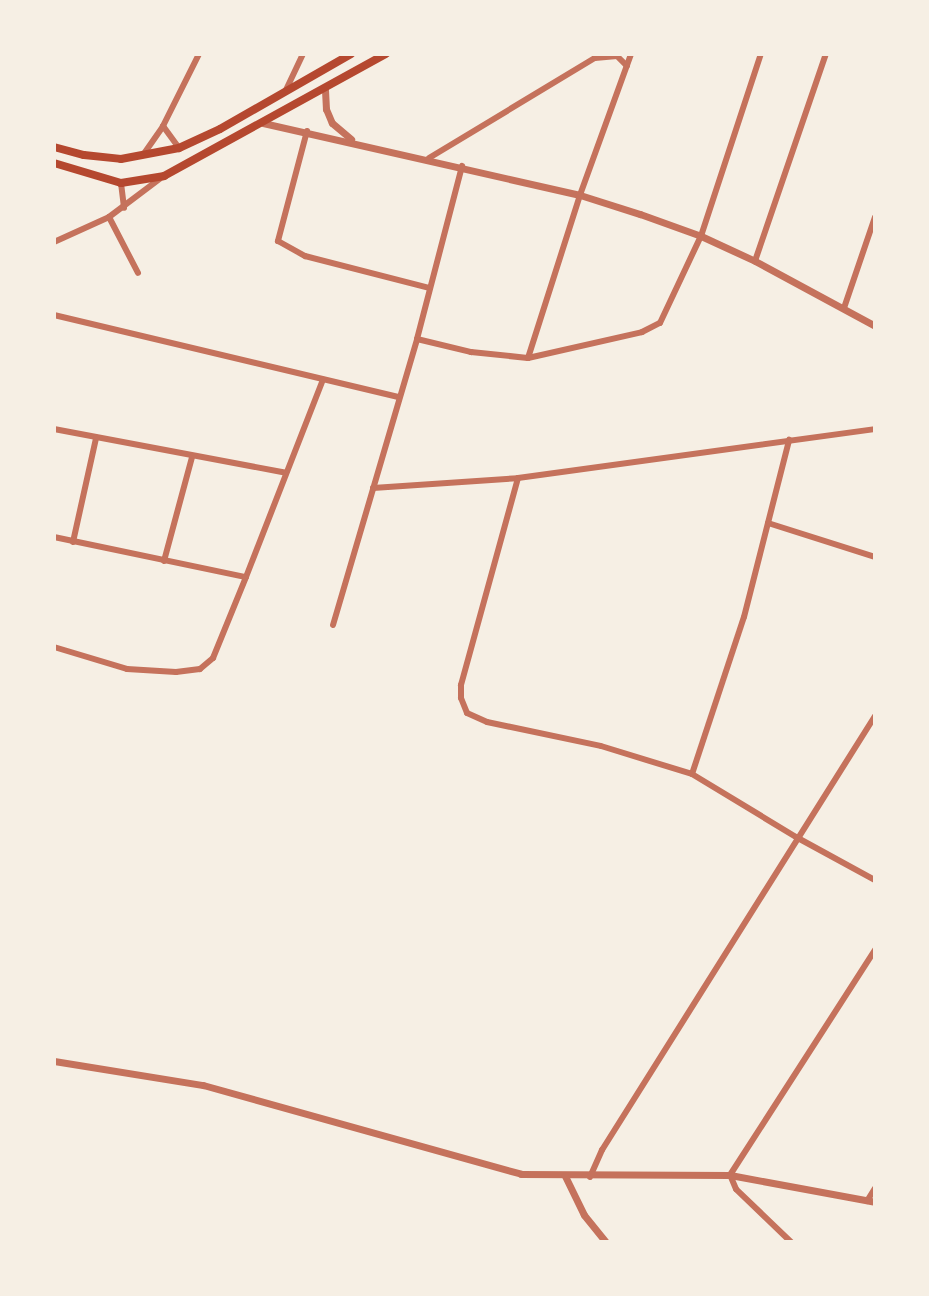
<!DOCTYPE html>
<html>
<head>
<meta charset="utf-8">
<style>
  body { margin:0 }
  #map { position:relative; width:929px; height:1296px; overflow:hidden; background:#f6efe4; font-family:Montserrat,sans-serif }
  div>[style] { position:absolute }
  [style*='--x'] { left:calc(var(--x)*1px); top:calc(var(--y)*1px); width:calc(var(--w)*1px); rotate:calc(var(--a)*1deg) }
  .minor>* { height:6px; margin:-3px; padding:0 3px; transform-origin:3px; border-radius:3px; background:#c5725c }
  .tertiary>* { height:7px; margin:-3.5px; padding:0 3.5px; transform-origin:3.5px; border-radius:3.5px; background:#c5725c }
  .secondary>* { height:8px; margin:-4px; padding:0 4px; transform-origin:4px; border-radius:4px; background:#b5482f }
  span { translate:-50% -50%; white-space:nowrap; text-align:center; line-height:1.15; -webkit-text-stroke:6px #f6efe4; paint-order:stroke }
  .frame { position:absolute; inset:0; border:56px solid #f6efe4; pointer-events:none }
</style>
</head>
<body>
<div id="map">
  <div class="minor">
    <i style="--x:285;--y:92;--w:42;--a:-64.7"></i>
    <i style="--x:163;--y:126;--w:27;--a:54"></i>
    <i style="--x:307;--y:131;--w:114;--a:104.8"></i>
    <i style="--x:278;--y:241;--w:31;--a:29"></i>
    <i style="--x:305;--y:256;--w:129;--a:14.4"></i>
    <i style="--x:143;--y:155;--w:35;--a:-55"></i>
    <i style="--x:163;--y:126;--w:80;--a:-63.4"></i>
    <i style="--x:429;--y:158;--w:194;--a:-31.1"></i>
    <i style="--x:595;--y:58;--w:22;--a:-5"></i>
    <i style="--x:617;--y:56;--w:14;--a:45"></i>
    <i style="--x:121;--y:183;--w:25;--a:83"></i>
    <i style="--x:109;--y:217;--w:63;--a:62.6"></i>
    <i style="--x:54;--y:242;--w:60;--a:-24.4"></i>
    <i style="--x:109;--y:217;--w:65;--a:-36.9"></i>
    <i style="--x:755;--y:261;--w:219;--a:-71.1"></i>
    <i style="--x:844;--y:308;--w:96;--a:-71.2"></i>
    <i style="--x:54;--y:315;--w:354;--a:13.4"></i>
    <i style="--x:417;--y:339;--w:56;--a:13.5"></i>
    <i style="--x:471;--y:352;--w:57;--a:6"></i>
    <i style="--x:528;--y:358;--w:117;--a:-12.8"></i>
    <i style="--x:642;--y:332;--w:20;--a:-27"></i>
    <i style="--x:660;--y:323;--w:96;--a:-64.8"></i>
    <i style="--x:701;--y:236;--w:192;--a:-71.8"></i>
    <i style="--x:528;--y:358;--w:171;--a:-72.3"></i>
    <i style="--x:580;--y:195;--w:150;--a:-70.1"></i>
    <i style="--x:54;--y:429;--w:236;--a:10.7"></i>
    <i style="--x:518;--y:478;--w:360;--a:-7.8"></i>
    <i style="--x:373;--y:488;--w:145;--a:-3.9"></i>
    <i style="--x:518;--y:478;--w:215;--a:105.4"></i>
    <i style="--x:461;--y:685;--w:13;--a:90"></i>
    <i style="--x:461;--y:698;--w:16;--a:68"></i>
    <i style="--x:467;--y:713;--w:22;--a:24"></i>
    <i style="--x:487;--y:722;--w:116;--a:11.9"></i>
    <i style="--x:601;--y:746;--w:95;--a:17.1"></i>
    <i style="--x:692;--y:774;--w:122;--a:31.2"></i>
    <i style="--x:796;--y:837;--w:90;--a:28.6"></i>
    <i style="--x:768;--y:523;--w:112;--a:17.6"></i>
    <i style="--x:54;--y:537;--w:196;--a:11.8"></i>
    <i style="--x:246;--y:577;--w:212;--a:-68.7"></i>
    <i style="--x:73;--y:542;--w:107;--a:-77.5"></i>
    <i style="--x:164;--y:561;--w:108;--a:-74.9"></i>
    <i style="--x:333;--y:625;--w:298;--a:-73.6"></i>
    <i style="--x:417;--y:339;--w:179;--a:-75.4"></i>
    <i style="--x:54;--y:647;--w:76;--a:16.8"></i>
    <i style="--x:127;--y:669;--w:49;--a:3.5"></i>
    <i style="--x:176;--y:672;--w:24;--a:-7"></i>
    <i style="--x:200;--y:669;--w:17;--a:-40"></i>
    <i style="--x:213;--y:658;--w:87;--a:-67.8"></i>
    <i style="--x:692;--y:774;--w:165;--a:-71.7"></i>
    <i style="--x:744;--y:617;--w:183;--a:-75.7"></i>
    <i style="--x:590;--y:1177;--w:30;--a:-66"></i>
    <i style="--x:602;--y:1150;--w:513;--a:-57.83"></i>
    <i style="--x:867;--y:1201;--w:15;--a:-58"></i>
    <i style="--x:791;--y:1242;--w:76;--a:-136.1"></i>
    <i style="--x:736;--y:1189;--w:15;--a:-113"></i>
    <i style="--x:730;--y:1175;--w:268;--a:-57.2"></i>
  </div>
  <div class="tertiary">
    <i style="--x:325;--y:90;--w:19;--a:87"></i>
    <i style="--x:326;--y:109;--w:15;--a:67"></i>
    <i style="--x:332;--y:123;--w:25;--a:40"></i>
    <i style="--x:263;--y:123;--w:325;--a:12.8"></i>
    <i style="--x:580;--y:195;--w:63;--a:17.6"></i>
    <i style="--x:640;--y:214;--w:65;--a:19.8"></i>
    <i style="--x:701;--y:236;--w:60;--a:24.8"></i>
    <i style="--x:755;--y:261;--w:136;--a:28.4"></i>
    <i style="--x:54;--y:1061;--w:151;--a:9.2"></i>
    <i style="--x:203;--y:1085;--w:330;--a:15.6"></i>
    <i style="--x:521;--y:1174;--w:209;--a:0.3"></i>
    <i style="--x:730;--y:1175;--w:147;--a:10.5"></i>
    <i style="--x:565;--y:1176;--w:43;--a:64"></i>
    <i style="--x:584;--y:1215;--w:35;--a:51"></i>
  </div>
  <div class="secondary">
    <i style="--x:54;--y:147;--w:31;--a:15"></i>
    <i style="--x:84;--y:155;--w:37;--a:6"></i>
    <i style="--x:121;--y:159;--w:59;--a:-10.7"></i>
    <i style="--x:179;--y:148;--w:45;--a:-24.9"></i>
    <i style="--x:220;--y:129;--w:151;--a:-29.8"></i>
    <i style="--x:54;--y:163;--w:70;--a:16.6"></i>
    <i style="--x:121;--y:183;--w:44;--a:-9.2"></i>
    <i style="--x:164;--y:176;--w:253;--a:-28.8"></i>
  </div>
  <div class="frame"></div>
</div>
</body>
</html>
